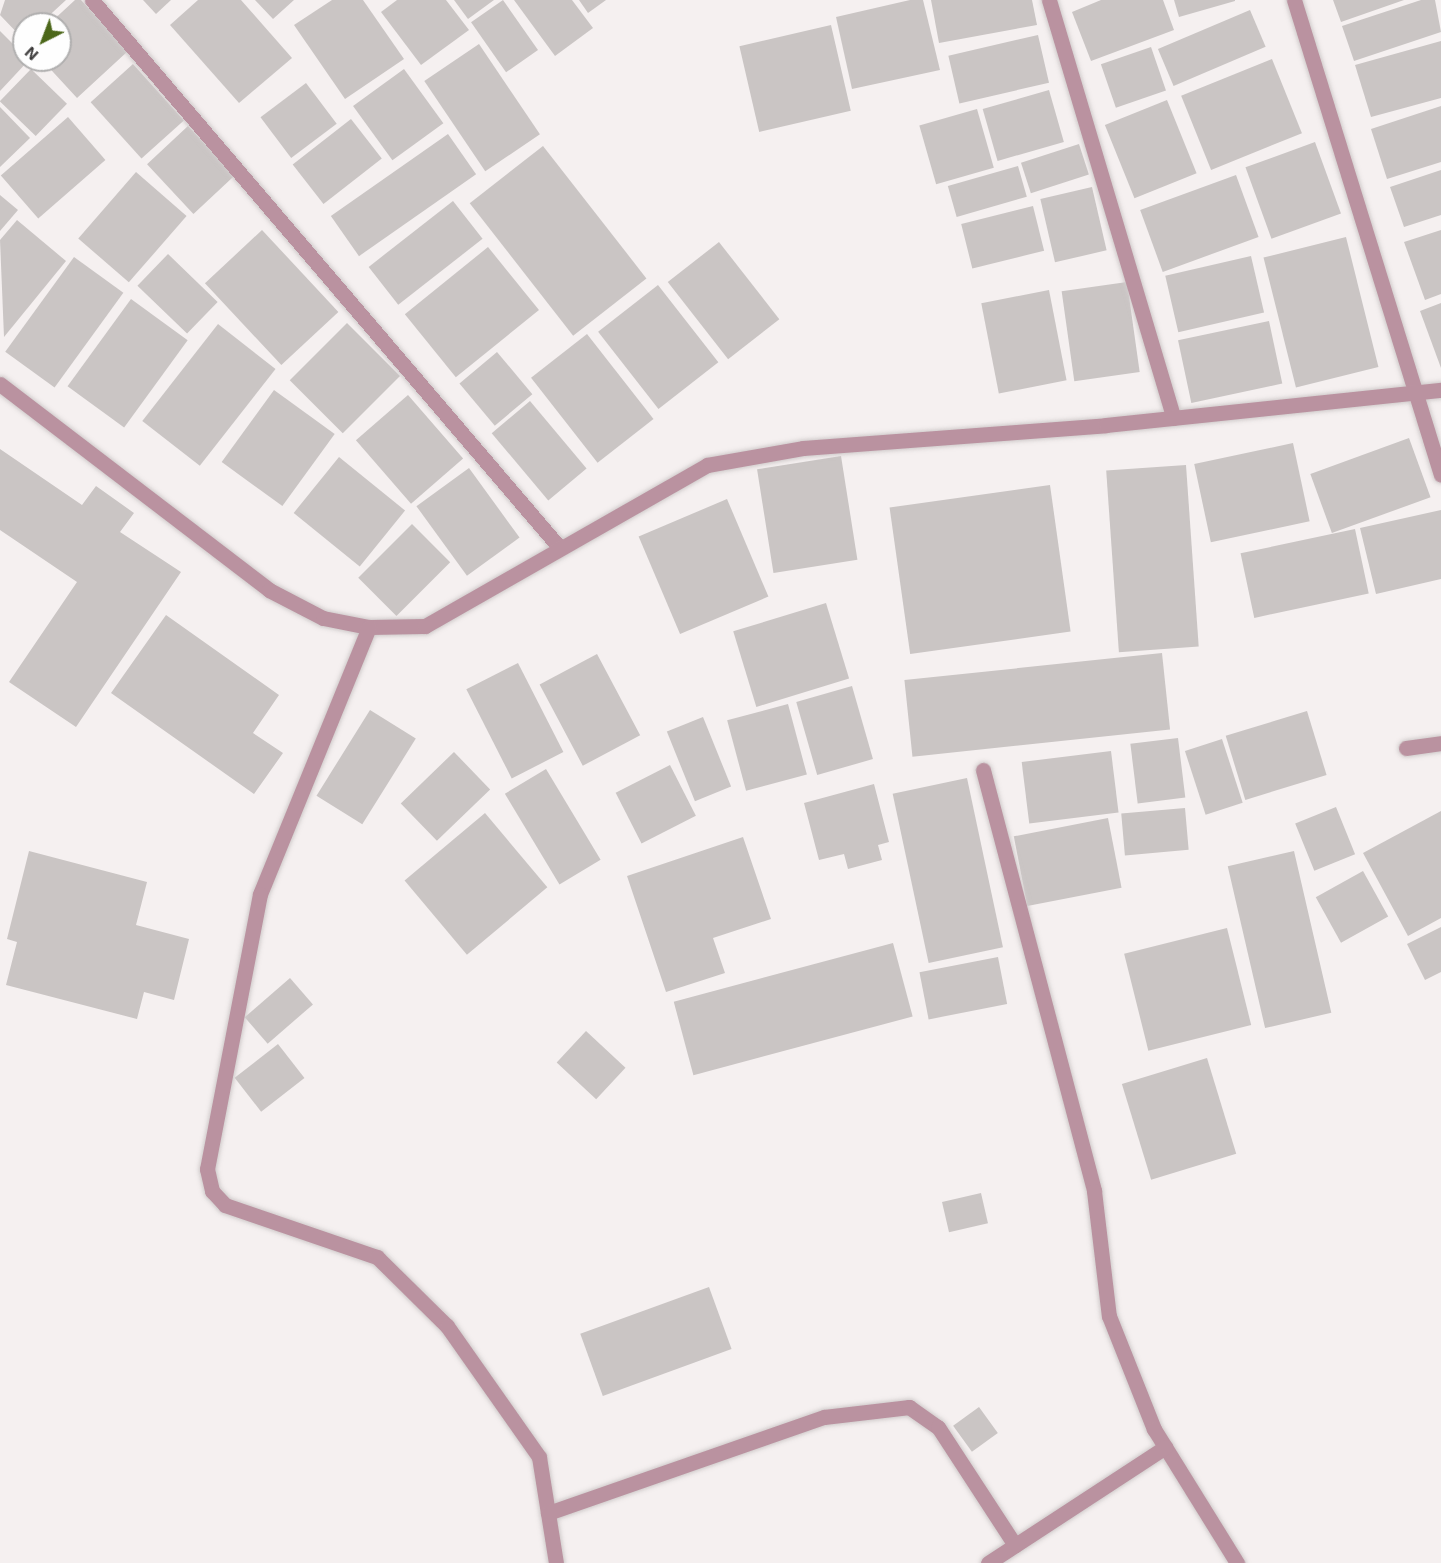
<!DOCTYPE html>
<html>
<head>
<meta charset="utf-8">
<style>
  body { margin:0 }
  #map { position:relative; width:1441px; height:1563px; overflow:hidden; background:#f5f0f0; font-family:"Exo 2",sans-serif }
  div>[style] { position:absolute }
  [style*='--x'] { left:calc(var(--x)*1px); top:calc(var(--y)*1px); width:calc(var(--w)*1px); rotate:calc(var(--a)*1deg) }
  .building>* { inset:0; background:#cac5c4; transform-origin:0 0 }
  .roads { filter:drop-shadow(0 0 2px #d0cbcb) drop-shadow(0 0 2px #d0cbcb) }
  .street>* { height:15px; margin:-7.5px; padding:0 7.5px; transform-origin:7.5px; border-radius:7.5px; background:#ba92a0 }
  span { translate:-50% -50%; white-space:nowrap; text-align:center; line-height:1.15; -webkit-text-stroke:6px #fefefe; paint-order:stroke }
  .north { position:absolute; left:12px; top:12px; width:60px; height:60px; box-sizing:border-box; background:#fefefe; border:2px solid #b0afaf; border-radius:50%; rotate:222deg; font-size:16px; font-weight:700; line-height:24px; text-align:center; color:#3a3838 }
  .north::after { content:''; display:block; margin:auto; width:21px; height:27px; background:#4c671a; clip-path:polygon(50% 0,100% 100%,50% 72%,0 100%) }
</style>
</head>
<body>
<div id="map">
  <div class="building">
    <i style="clip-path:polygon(5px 0,66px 0,40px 24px,24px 24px,24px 40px,0 15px)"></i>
    <i style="clip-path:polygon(75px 0,81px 0,128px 51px,77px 98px,42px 60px,60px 60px,60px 24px,49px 24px)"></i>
    <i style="clip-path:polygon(143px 0,171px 0,156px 14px)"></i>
    <i style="clip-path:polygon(198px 0,241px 0,292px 58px,239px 103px,170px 25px)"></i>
    <i style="clip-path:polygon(255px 0,294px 0,273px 19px)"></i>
    <i style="clip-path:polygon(332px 0,363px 0,404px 59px,345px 99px,294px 25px)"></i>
    <i style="clip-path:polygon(397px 0,446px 0,469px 30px,421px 65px,381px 12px)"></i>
    <i style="clip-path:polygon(454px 0,494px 0,468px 19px)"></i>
    <i style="left:503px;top:0;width:61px;height:39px;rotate:55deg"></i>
    <i style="clip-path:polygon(514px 0,572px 0,593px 28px,555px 56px)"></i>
    <i style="clip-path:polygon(579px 0,606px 0,588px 13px)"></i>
    <i style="clip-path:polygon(910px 0,923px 0,940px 70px,852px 89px,836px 17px)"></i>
    <i style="clip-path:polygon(931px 0,1032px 0,1037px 25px,939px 43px)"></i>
    <i style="clip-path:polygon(1101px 0,1163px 0,1174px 30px,1091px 61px,1072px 12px)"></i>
    <i style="clip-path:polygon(1174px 0,1235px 0,1235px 1px,1179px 17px)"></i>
    <i style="clip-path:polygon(1333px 0,1404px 0,1341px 22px)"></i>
    <i style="clip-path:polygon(1421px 0,1435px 0,1441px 32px,1354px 61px,1342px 26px)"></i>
    <i style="left:1250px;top:10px;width:40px;height:100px;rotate:67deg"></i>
    <i style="left:831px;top:25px;width:88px;height:94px;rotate:77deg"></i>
    <i style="clip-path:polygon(0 31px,29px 60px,0 91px)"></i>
    <i style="left:1038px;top:35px;width:49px;height:92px;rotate:77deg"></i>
    <i style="clip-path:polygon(1441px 41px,1441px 98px,1371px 117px,1355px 65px)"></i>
    <i style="left:479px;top:44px;width:109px;height:66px;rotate:56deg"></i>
    <i style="left:1151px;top:47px;width:46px;height:53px;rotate:71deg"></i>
    <i style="left:1272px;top:59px;width:80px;height:98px;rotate:68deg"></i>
    <i style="left:133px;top:64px;width:76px;height:57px;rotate:48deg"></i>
    <i style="left:31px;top:69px;width:50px;height:45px;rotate:44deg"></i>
    <i style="left:404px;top:69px;width:67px;height:63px;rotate:54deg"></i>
    <i style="left:306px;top:83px;width:51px;height:57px;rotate:53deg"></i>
    <i style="left:1049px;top:90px;width:54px;height:69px;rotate:74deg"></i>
    <i style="left:1167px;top:100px;width:79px;height:67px;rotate:68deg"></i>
    <i style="clip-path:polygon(1441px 106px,1441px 162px,1387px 179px,1371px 129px)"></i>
    <i style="clip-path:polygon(0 107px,30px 138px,0 167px)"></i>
    <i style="left:977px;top:109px;width:61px;height:60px;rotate:74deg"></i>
    <i style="left:68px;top:117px;width:57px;height:89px;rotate:49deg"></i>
    <i style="left:351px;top:119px;width:50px;height:74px;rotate:52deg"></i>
    <i style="left:188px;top:126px;width:68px;height:56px;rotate:47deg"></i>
    <i style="left:448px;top:134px;width:49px;height:143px;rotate:55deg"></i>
    <i style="left:1315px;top:142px;width:76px;height:74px;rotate:70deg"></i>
    <i style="left:1079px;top:144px;width:32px;height:61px;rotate:72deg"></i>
    <i style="left:543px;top:146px;width:168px;height:93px;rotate:52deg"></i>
    <i style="left:1018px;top:166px;width:32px;height:73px;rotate:74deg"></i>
    <i style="clip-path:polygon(1441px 170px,1441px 215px,1404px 227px,1390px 187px)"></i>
    <i style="left:136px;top:172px;width:67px;height:88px;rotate:41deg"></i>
    <i style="left:1236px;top:175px;width:66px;height:102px;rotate:70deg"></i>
    <i style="left:1092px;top:187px;width:65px;height:53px;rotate:77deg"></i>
    <i style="clip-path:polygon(0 195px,18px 210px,0 231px)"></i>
    <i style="left:453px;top:201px;width:48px;height:107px;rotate:52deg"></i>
    <i style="left:1033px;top:206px;width:46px;height:74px;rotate:76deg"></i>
    <i style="clip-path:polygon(17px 220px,66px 261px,4px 337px,0 240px)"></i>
    <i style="left:262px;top:230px;width:112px;height:78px;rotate:47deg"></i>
    <i style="clip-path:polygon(1441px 230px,1441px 294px,1425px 300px,1404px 242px)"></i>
    <i style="left:1346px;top:237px;width:134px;height:85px;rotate:76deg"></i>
    <i style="left:719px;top:242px;width:98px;height:65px;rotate:52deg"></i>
    <i style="left:488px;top:247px;width:81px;height:107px;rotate:51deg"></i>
    <i style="left:168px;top:254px;width:69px;height:44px;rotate:44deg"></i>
    <i style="left:1251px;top:256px;width:58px;height:88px;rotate:77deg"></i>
    <i style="left:74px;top:257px;width:61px;height:117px;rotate:36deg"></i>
    <i style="left:1127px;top:282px;width:91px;height:66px;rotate:82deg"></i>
    <i style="left:658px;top:285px;width:98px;height:76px;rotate:52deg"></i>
    <i style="left:1049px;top:290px;width:92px;height:69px;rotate:79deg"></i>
    <i style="left:131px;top:299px;width:70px;height:108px;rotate:36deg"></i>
    <i style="clip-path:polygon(1441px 303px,1441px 368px,1420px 311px)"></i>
    <i style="left:1269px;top:321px;width:64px;height:93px;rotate:78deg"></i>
    <i style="left:347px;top:323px;width:75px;height:81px;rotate:45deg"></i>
    <i style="left:218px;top:324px;width:73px;height:123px;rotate:38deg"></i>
    <i style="left:587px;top:334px;width:108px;height:71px;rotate:52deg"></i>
    <i style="left:497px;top:352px;width:55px;height:49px;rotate:50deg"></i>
    <i style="left:274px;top:390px;width:75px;height:89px;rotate:36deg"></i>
    <i style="left:408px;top:395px;width:84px;height:69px;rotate:49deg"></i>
    <i style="left:530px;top:401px;width:88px;height:50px;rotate:50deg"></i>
    <i style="left:1409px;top:438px;width:63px;height:105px;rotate:70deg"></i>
    <i style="left:1293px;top:443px;width:80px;height:101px;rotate:78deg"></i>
    <i style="clip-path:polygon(0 449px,82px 505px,96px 486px,134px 513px,120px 532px,181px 572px,76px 727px,9px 682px,77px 582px,0 530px)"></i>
    <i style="left:841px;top:456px;width:105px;height:85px;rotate:81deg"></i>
    <i style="left:339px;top:457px;width:85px;height:72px;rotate:39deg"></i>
    <i style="left:1186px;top:465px;width:182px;height:80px;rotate:86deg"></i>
    <i style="left:469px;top:468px;width:86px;height:65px;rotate:54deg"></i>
    <i style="left:1050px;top:485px;width:148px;height:162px;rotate:82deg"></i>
    <i style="left:727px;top:499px;width:106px;height:96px;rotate:67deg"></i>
    <i style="clip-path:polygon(1441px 510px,1441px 579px,1376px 594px,1360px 528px)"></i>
    <i style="left:412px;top:524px;width:54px;height:76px;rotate:45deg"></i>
    <i style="left:1355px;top:529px;width:66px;height:117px;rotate:78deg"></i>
    <i style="left:826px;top:603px;width:79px;height:97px;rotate:73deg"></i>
    <i style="clip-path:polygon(166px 615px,279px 695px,253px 733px,283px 753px,254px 794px,111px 693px)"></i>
    <i style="left:1162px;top:653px;width:77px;height:259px;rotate:84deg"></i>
    <i style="left:597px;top:654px;width:92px;height:65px;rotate:62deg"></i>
    <i style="left:518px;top:663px;width:100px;height:58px;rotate:63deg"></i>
    <i style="left:852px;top:686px;width:76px;height:58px;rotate:74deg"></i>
    <i style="left:788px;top:704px;width:73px;height:63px;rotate:75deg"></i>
    <i style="left:370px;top:710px;width:54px;height:101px;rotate:32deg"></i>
    <i style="left:1307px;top:711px;width:67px;height:85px;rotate:73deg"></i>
    <i style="left:703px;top:717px;width:75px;height:39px;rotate:68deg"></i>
    <i style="left:1178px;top:738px;width:60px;height:48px;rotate:83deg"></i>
    <i style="left:1222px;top:739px;width:67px;height:39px;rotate:72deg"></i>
    <i style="left:1111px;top:751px;width:62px;height:90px;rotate:83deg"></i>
    <i style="left:454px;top:752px;width:52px;height:74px;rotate:46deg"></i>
    <i style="left:670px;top:765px;width:57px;height:61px;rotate:63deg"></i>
    <i style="left:546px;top:769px;width:106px;height:48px;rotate:59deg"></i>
    <i style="left:967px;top:778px;width:173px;height:76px;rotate:78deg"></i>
    <i style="clip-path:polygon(874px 784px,889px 842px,878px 845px,882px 860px,848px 869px,844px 854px,819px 860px,804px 803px)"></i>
    <i style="left:1336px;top:807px;width:51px;height:44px;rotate:68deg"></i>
    <i style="left:1185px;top:808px;width:42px;height:64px;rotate:85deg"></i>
    <i style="clip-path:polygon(1441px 811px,1441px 918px,1408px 936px,1363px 853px)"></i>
    <i style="left:485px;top:813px;width:97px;height:105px;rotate:50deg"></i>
    <i style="left:1108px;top:818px;width:71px;height:96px;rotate:79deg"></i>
    <i style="clip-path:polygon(743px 837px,771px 919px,713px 938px,725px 973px,666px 992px,627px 876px)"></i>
    <i style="clip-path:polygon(29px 851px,147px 882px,136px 925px,189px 939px,174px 1000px,144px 992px,137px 1019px,6px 985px,17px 942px,7px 939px)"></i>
    <i style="left:1294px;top:851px;width:166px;height:68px;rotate:77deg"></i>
    <i style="left:1363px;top:871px;width:52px;height:54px;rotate:61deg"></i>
    <i style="clip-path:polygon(1441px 927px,1441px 972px,1425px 980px,1407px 944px)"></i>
    <i style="left:1227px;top:928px;width:100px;height:106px;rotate:76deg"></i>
    <i style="left:893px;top:943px;width:76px;height:227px;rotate:75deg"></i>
    <i style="left:998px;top:957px;width:48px;height:80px;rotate:79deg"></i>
    <i style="left:290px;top:978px;width:35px;height:60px;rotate:49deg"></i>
    <i style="left:586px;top:1031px;width:54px;height:43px;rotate:43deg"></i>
    <i style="left:278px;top:1044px;width:43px;height:55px;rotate:52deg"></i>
    <i style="left:1207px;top:1058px;width:100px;height:89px;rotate:73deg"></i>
    <i style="left:981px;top:1193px;width:31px;height:40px;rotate:77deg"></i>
    <i style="left:709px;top:1287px;width:66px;height:137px;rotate:70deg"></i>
    <i style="left:979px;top:1407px;width:32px;height:32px;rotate:54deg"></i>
  </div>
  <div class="roads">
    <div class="street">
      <i style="--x:92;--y:0;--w:719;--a:49.51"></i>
      <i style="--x:1049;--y:0;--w:436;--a:73.4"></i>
      <i style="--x:1294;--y:0;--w:497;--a:72.8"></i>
      <i style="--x:0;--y:384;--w:339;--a:37.4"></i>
      <i style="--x:269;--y:590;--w:61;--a:27.4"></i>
      <i style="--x:323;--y:618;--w:47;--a:11.1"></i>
      <i style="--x:369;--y:627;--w:56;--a:-1"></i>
      <i style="--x:425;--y:626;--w:325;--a:-29.7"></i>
      <i style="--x:707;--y:465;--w:97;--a:-10"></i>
      <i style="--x:803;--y:448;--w:304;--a:-4.3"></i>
      <i style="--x:1106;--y:425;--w:337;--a:-6"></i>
      <i style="--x:369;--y:627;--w:288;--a:112.2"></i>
      <i style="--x:260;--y:894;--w:280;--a:100.9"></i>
      <i style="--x:207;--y:1169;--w:23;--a:77"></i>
      <i style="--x:212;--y:1191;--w:19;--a:47"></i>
      <i style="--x:225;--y:1205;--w:161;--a:18.9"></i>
      <i style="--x:377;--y:1257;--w:98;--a:44.6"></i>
      <i style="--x:447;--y:1326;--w:160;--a:54.9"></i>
      <i style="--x:539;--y:1457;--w:107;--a:80.9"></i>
      <i style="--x:1406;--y:748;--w:35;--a:-8"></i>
      <i style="--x:983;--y:770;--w:435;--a:75.2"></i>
      <i style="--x:1094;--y:1191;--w:126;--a:83.2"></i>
      <i style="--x:1109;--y:1316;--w:122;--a:68.3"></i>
      <i style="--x:1154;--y:1429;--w:158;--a:58.2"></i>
      <i style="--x:548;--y:1513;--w:292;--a:-19.2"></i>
      <i style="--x:824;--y:1417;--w:86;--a:-6.7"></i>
      <i style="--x:909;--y:1407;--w:35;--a:35"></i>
      <i style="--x:938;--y:1427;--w:141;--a:56.9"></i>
      <i style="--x:988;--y:1563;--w:212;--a:-33.2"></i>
    </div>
  </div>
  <div class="north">N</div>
</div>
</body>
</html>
